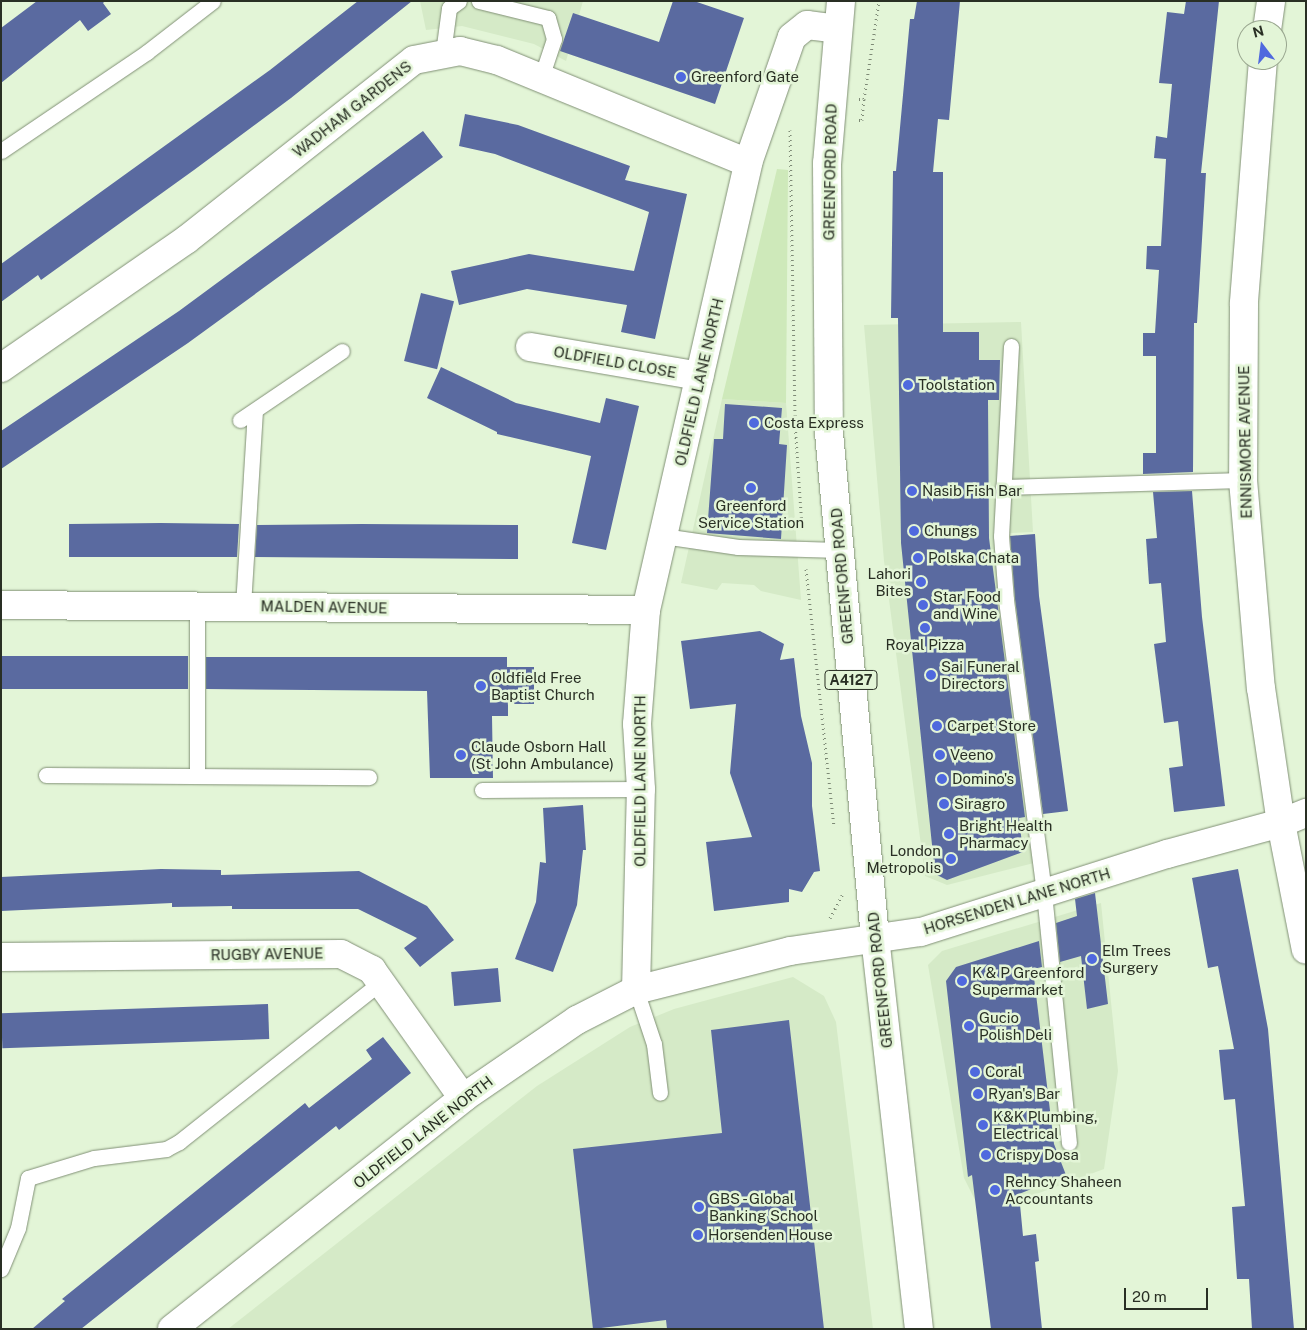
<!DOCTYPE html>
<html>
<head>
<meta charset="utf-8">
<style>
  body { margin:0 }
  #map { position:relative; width:1307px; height:1330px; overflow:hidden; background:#e3f5d7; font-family:"Public Sans",sans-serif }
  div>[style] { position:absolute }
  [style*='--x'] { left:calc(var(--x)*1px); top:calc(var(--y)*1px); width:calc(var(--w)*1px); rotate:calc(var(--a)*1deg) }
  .built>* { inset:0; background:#d5eac7 }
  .green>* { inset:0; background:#cee9ba }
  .building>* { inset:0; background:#5a6aa0; transform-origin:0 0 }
  .path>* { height:3px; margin-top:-1.5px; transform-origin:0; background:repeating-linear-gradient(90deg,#7e8a76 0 1px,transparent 0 5px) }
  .roads { filter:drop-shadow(0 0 1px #819076) drop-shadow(0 0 1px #819076) }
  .lane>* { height:15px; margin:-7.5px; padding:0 7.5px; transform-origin:7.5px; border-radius:7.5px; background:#fff }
  .street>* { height:28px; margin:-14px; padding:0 14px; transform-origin:14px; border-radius:14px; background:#fff }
  .secondary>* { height:28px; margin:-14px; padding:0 14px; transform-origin:14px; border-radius:14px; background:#fff }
  .primary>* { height:28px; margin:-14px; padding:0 14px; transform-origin:14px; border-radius:14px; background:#fff }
  .dots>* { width:14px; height:14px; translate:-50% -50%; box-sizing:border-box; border:2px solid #e3f5d7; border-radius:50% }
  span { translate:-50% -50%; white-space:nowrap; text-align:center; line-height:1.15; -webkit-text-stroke:5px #e3f5d7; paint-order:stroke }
  .shield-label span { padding:1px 4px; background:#e3f5d7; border:1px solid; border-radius:4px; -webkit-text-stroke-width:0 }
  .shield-label { font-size:14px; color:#292f24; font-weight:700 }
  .poi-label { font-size:15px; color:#292f24 }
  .left { translate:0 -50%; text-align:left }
  .right { translate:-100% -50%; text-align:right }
  .street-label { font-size:15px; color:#292f24 }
  .frame { position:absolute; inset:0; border:2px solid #292f24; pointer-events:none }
  .north { position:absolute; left:1237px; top:20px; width:50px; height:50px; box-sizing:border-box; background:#e3f5d7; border:1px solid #99a68f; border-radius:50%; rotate:345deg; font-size:14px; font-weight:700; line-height:20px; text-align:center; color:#292f24 }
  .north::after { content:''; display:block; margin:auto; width:18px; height:22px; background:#4f69de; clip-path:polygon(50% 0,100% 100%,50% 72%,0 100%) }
  .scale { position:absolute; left:1124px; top:1288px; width:84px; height:22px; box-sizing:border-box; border:2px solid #292f24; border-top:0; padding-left:6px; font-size:15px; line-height:18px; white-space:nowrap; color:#292f24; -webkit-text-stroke:4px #e3f5d7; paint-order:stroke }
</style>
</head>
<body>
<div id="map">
  <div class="built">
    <i style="clip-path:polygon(420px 1px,583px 1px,566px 61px,534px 44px,462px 26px,426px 30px)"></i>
    <i style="clip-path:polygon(1021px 322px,1033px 532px,1009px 533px,1046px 860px,947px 885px,925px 876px,884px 561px,864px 325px)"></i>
    <i style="clip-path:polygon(722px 399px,786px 403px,801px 600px,761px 591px,754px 585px,722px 583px,717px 590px,681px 583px)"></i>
    <i style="clip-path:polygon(1101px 903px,1118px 1071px,1104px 1169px,982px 1214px,964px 1178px,928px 965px,942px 951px)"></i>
    <i style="clip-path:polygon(793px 977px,824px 996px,836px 1022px,873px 1329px,228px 1329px,537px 1086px,630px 1027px,674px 1009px)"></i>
  </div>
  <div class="green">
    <i style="clip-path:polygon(777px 169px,788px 170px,786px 403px,722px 399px)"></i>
  </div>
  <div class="building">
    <i style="clip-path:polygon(37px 1px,105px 1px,103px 3px,111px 14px,88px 31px,80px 20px,1px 83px,1px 28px)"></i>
    <i style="clip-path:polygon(358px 1px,412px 1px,291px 98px,194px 170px,41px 280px,38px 275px,1px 302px,1px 264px,270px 70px)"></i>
    <i style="clip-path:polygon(673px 1px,694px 1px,744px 18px,715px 104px,560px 51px,573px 13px,659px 42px)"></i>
    <i style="clip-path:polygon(917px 1px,960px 1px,949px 120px,938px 119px,933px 172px,943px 172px,943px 332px,979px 332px,979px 360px,1000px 360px,999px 400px,988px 400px,989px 538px,1025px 817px,1019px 818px,1023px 852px,947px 880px,935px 874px,901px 543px,898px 318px,891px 318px,893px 171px,896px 171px,910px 19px,914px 19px)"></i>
    <i style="clip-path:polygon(1186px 1px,1219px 1px,1201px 173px,1206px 173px,1197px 323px,1194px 323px,1193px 472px,1143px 474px,1143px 453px,1156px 453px,1156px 356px,1143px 356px,1143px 333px,1155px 333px,1159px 270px,1146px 269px,1147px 246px,1161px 246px,1166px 159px,1154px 158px,1156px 136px,1167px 138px,1172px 84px,1159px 83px,1167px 12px,1184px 14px)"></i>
    <i style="clip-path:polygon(465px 114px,518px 125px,630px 166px,625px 180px,687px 194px,655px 339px,621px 332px,627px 305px,527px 289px,459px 305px,451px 271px,529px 254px,634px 271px,649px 212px,495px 154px,459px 146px)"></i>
    <i style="clip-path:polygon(423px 131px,443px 157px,188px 343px,1px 469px,1px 431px,179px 311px)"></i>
    <i style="left:421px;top:293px;width:34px;height:70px;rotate:14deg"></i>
    <i style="clip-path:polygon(441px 367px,516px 403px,600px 423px,606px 398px,639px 406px,606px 550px,572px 543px,591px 456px,497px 434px,497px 432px,427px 398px)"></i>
    <i style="clip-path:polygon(725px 404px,782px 408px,779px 444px,787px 445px,781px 539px,707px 533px,714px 439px,723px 439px)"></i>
    <i style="clip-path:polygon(1192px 491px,1202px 617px,1225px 806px,1174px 812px,1169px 768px,1183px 766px,1178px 721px,1164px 723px,1154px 644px,1166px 642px,1161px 583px,1149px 584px,1146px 539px,1157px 538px,1153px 492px)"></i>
    <i style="clip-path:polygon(161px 523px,239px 524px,237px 557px,69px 557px,69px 524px)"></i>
    <i style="clip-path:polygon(362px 524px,518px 525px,518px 559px,255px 557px,257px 525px)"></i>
    <i style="clip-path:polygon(1035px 534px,1039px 596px,1068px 811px,1043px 814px,1015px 599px,1010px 536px)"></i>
    <i style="clip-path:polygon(760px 631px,784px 644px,780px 660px,794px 658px,801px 716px,812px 763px,812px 806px,820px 871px,814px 872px,802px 892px,789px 889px,789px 902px,714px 911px,706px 842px,752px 837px,730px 773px,736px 704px,690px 709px,681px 641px)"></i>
    <i style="left:1px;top:656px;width:187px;height:33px"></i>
    <i style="clip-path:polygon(206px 657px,507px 657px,507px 667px,534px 667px,534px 704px,508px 704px,508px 716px,492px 716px,493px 778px,430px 778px,427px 691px,206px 689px)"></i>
    <i style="clip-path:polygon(583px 805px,586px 850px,583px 850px,577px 905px,553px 972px,515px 959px,536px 902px,540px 862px,546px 863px,543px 808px)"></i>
    <i style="clip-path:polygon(161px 869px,221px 870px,221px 875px,359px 871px,427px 906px,454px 940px,420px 967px,404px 948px,417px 938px,358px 909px,232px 909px,232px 906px,172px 907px,172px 903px,1px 911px,1px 877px)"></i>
    <i style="clip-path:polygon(1238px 869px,1268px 1029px,1294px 1329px,1252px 1329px,1249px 1279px,1237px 1279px,1232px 1207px,1245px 1206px,1235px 1099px,1224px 1100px,1219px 1050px,1234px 1049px,1218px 966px,1208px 968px,1192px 878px)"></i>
    <i style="clip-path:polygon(1095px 893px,1108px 1004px,1087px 1009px,1081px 956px,1060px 962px,1056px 923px,1077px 916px,1075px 899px)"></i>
    <i style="clip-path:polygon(1039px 941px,1042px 967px,1033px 969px,1054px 1144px,1066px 1175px,1019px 1194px,1023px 1236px,1036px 1234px,1039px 1261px,1035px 1262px,1042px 1329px,991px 1329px,972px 1175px,968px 1177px,946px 981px,956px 967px)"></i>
    <i style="left:498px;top:968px;width:34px;height:47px;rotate:85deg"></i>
    <i style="left:268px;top:1004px;width:35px;height:267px;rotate:88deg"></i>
    <i style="clip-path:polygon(789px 1020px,824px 1329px,667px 1329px,666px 1320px,593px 1329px,573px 1149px,722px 1133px,711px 1030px)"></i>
    <i style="clip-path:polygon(383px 1037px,411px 1073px,339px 1130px,336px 1126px,81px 1329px,32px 1329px,65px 1301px,62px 1299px,305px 1103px,309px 1108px,372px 1059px,366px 1050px)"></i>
  </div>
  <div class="path">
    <i style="--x:859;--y:99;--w:5;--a:0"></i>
    <i style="--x:864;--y:99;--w:99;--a:-81.3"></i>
    <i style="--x:859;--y:120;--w:3;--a:0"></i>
    <i style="--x:862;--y:120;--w:21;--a:-85"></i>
    <i style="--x:790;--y:130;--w:292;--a:89"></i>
    <i style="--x:795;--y:422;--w:106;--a:86.2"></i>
    <i style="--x:806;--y:569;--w:259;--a:83.8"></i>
    <i style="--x:830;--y:918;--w:26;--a:-62"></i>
  </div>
  <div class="roads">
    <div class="lane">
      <i style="--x:479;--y:1;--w:71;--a:13.8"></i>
      <i style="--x:548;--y:18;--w:22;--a:74"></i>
      <i style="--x:554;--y:39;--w:41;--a:108.4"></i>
      <i style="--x:443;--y:53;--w:45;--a:-82.4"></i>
      <i style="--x:449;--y:8;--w:12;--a:-35"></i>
      <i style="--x:1;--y:151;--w:176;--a:-34.1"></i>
      <i style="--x:147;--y:52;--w:83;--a:-37.7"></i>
      <i style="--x:1011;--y:346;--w:190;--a:93"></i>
      <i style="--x:1001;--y:536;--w:64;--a:85.5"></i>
      <i style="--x:1006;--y:600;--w:295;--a:82.6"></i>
      <i style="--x:1044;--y:893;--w:251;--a:84.3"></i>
      <i style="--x:240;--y:420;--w:123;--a:-34.1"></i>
      <i style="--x:1003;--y:487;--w:240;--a:-1.7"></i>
      <i style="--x:663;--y:536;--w:76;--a:8.3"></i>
      <i style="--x:738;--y:547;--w:101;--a:1.7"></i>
      <i style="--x:243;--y:606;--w:194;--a:-86.5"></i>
      <i style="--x:46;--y:775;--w:323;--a:0.4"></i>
      <i style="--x:197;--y:775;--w:167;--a:-90"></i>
      <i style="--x:482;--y:790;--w:159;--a:-0.4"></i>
      <i style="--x:636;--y:990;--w:57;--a:71.6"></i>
      <i style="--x:654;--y:1044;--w:49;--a:83"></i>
      <i style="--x:1;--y:1269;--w:44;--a:-67.5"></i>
      <i style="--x:18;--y:1228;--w:51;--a:-78.7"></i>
      <i style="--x:28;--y:1178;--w:69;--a:-16.9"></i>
      <i style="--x:94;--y:1158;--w:73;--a:-7.1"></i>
      <i style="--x:166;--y:1149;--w:15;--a:-28"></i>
      <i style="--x:179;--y:1142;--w:258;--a:-38.4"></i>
    </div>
    <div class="street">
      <i style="--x:1267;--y:30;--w:29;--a:-82"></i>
      <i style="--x:1263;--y:60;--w:245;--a:94.5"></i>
      <i style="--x:1244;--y:304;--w:176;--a:90.3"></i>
      <i style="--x:1243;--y:480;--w:209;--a:85.1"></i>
      <i style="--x:1261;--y:688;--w:136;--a:81.6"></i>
      <i style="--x:1281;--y:823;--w:129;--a:78.9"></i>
      <i style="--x:530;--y:347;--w:172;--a:9.7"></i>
      <i style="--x:1;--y:368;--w:225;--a:-34.7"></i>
      <i style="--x:186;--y:240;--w:290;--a:-38.3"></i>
      <i style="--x:414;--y:60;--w:47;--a:-11.1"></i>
      <i style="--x:460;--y:51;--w:38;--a:14"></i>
      <i style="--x:497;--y:60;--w:271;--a:22.3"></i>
      <i style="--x:1;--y:605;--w:645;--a:0.44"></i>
      <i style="--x:1;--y:957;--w:340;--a:-0.5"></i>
      <i style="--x:341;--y:954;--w:35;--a:27"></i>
      <i style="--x:372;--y:970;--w:157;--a:54.6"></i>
      <i style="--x:636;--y:990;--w:159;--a:-14.2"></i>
      <i style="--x:790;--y:951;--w:132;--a:-8.3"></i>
      <i style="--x:921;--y:932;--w:258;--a:-17.6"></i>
      <i style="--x:1167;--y:854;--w:118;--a:-15.2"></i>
      <i style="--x:1281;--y:823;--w:27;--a:-22"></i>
    </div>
    <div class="secondary">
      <i style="--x:172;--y:1329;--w:372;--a:-38.4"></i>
      <i style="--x:463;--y:1098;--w:138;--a:-34.4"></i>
      <i style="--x:577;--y:1020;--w:66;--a:-27"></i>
      <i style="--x:636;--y:990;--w:201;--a:-88.6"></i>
      <i style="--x:641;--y:789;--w:65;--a:-93.5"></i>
      <i style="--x:637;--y:724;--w:114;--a:-85.5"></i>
      <i style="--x:646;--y:610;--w:458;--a:-77.1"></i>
      <i style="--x:748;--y:163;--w:133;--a:-70.8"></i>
      <i style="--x:792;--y:37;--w:19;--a:-39"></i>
      <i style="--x:807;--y:25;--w:31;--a:7"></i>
    </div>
    <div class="primary">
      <i style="--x:841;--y:1;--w:163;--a:94.9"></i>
      <i style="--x:827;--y:163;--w:270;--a:89.6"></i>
      <i style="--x:829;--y:433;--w:506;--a:84.79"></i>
      <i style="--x:875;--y:937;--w:394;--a:83.6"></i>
    </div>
  </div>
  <div class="dots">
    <i style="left:681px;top:77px;background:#4f69de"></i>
    <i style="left:908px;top:385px;background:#4f69de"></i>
    <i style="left:754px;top:423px;background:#4f69de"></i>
    <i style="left:751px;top:488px;background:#4f69de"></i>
    <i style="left:912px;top:491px;background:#4f69de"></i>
    <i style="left:914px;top:531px;background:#4f69de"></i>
    <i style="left:918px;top:558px;background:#4f69de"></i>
    <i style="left:921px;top:582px;background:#4f69de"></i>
    <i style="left:923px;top:605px;background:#4f69de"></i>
    <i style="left:925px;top:628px;background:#4f69de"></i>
    <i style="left:931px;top:675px;background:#4f69de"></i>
    <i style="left:481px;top:686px;background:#4f69de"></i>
    <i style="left:937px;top:726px;background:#4f69de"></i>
    <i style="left:461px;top:755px;background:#4f69de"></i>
    <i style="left:940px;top:755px;background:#4f69de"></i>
    <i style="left:942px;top:779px;background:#4f69de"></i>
    <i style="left:944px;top:804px;background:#4f69de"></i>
    <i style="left:949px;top:834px;background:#4f69de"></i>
    <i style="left:951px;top:859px;background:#4f69de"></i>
    <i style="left:1092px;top:959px;background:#4f69de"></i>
    <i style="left:962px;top:981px;background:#4f69de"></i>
    <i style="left:969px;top:1026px;background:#4f69de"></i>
    <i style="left:975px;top:1072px;background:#4f69de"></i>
    <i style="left:978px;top:1094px;background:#4f69de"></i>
    <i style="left:983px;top:1125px;background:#4f69de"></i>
    <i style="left:986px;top:1155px;background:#4f69de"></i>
    <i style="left:995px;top:1190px;background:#4f69de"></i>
    <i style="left:699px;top:1207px;background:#4f69de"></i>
    <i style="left:698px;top:1235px;background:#4f69de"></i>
  </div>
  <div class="shield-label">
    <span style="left:851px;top:680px">A4127</span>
  </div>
  <div class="poi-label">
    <span class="left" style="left:691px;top:77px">Greenford Gate</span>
    <span class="left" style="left:918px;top:385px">Toolstation</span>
    <span class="left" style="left:764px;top:423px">Costa Express</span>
    <span class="left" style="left:922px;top:491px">Nasib Fish Bar</span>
    <span style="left:751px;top:514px">Greenford<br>Service Station</span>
    <span class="left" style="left:924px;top:531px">Chungs</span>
    <span class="left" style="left:928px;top:558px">Polska Chata</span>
    <span class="right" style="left:911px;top:582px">Lahori<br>Bites</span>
    <span class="left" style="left:933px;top:605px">Star Food<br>and Wine</span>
    <span style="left:925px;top:645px">Royal Pizza</span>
    <span class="left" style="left:941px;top:675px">Sai Funeral<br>Directors</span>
    <span class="left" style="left:491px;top:686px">Oldfield Free<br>Baptist Church</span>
    <span class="left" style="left:947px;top:726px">Carpet Store</span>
    <span class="left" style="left:471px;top:755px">Claude Osborn Hall<br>(St John Ambulance)</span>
    <span class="left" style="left:950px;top:755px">Veeno</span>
    <span class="left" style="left:952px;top:779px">Domino's</span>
    <span class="left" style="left:954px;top:804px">Siragro</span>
    <span class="left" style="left:959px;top:834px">Bright Health<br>Pharmacy</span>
    <span class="right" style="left:941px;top:859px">London<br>Metropolis</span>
    <span class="left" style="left:1102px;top:959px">Elm Trees<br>Surgery</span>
    <span class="left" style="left:972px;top:981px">K &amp; P Greenford<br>Supermarket</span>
    <span class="left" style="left:979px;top:1026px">Gucio<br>Polish Deli</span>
    <span class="left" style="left:985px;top:1072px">Coral</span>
    <span class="left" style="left:988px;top:1094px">Ryan's Bar</span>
    <span class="left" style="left:993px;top:1125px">K&amp;K Plumbing,<br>Electrical</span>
    <span class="left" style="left:996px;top:1155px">Crispy Dosa</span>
    <span class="left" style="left:1005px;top:1190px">Rehncy Shaheen<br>Accountants</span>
    <span class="left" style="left:709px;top:1207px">GBS - Global<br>Banking School</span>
    <span class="left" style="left:708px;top:1235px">Horsenden House</span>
  </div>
  <div class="street-label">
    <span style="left:352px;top:109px;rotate:-38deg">WADHAM GARDENS</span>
    <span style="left:830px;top:172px;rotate:-89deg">GREENFORD ROAD</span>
    <span style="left:615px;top:362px;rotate:10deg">OLDFIELD CLOSE</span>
    <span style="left:699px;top:382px;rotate:-77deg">OLDFIELD LANE NORTH</span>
    <span style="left:1245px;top:442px;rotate:-91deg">ENNISMORE AVENUE</span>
    <span style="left:842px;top:576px;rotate:-95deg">GREENFORD ROAD</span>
    <span style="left:324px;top:607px;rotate:1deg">MALDEN AVENUE</span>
    <span style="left:640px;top:781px;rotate:-90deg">OLDFIELD LANE NORTH</span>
    <span style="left:1017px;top:901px;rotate:-17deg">HORSENDEN LANE NORTH</span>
    <span style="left:267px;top:954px;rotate:-1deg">RUGBY AVENUE</span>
    <span style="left:880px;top:980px;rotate:-96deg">GREENFORD ROAD</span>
    <span style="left:423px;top:1132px;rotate:-38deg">OLDFIELD LANE NORTH</span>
  </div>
  <div class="frame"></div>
  <div class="north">N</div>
  <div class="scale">20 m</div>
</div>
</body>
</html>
